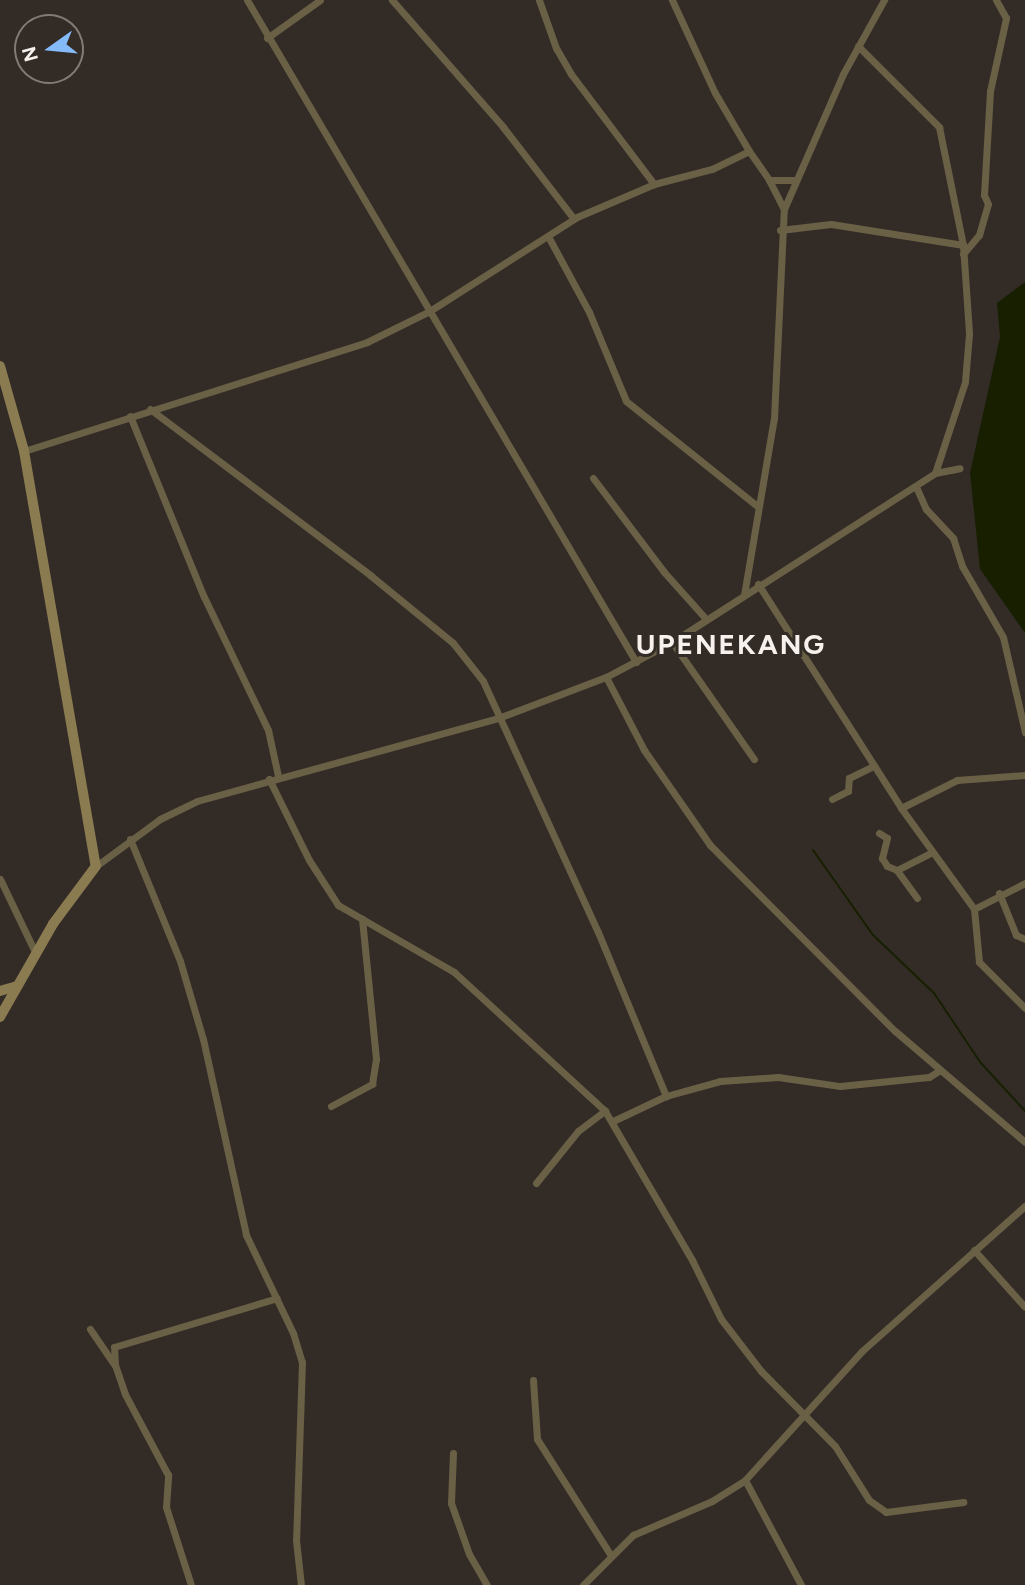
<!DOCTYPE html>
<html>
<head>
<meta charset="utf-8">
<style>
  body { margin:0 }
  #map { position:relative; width:1025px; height:1585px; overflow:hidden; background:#332c26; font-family:Figtree,sans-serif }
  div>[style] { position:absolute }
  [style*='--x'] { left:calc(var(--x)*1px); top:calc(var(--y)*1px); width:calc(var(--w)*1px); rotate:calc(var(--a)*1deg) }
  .water>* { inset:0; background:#171f00 }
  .stream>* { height:2px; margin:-1px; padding:0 1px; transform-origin:1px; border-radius:1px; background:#171f00 }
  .street>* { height:7px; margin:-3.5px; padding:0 3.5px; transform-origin:3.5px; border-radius:3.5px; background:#696046 }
  .secondary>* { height:10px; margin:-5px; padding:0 5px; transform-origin:5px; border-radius:5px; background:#8b7b51 }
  span { translate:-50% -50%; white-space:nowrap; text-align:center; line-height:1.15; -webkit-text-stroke:6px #332c26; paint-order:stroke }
  .district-label { font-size:28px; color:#f7f1ee; font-weight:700; letter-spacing:2px }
  .north { position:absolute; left:14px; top:14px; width:70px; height:70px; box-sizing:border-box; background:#332c26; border:2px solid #817b76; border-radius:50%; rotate:255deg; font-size:19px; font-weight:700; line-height:28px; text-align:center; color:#f7f1ee }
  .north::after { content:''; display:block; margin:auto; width:24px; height:32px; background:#85bbfb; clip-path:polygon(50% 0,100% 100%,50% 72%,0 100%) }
</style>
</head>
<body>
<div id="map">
  <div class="water">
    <i style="clip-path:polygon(1025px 282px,1025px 633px,980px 569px,970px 473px,1000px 337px,997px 303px)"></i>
  </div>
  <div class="stream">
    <i style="--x:813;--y:850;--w:104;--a:54.8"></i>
    <i style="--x:873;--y:935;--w:84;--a:43.6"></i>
    <i style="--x:934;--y:993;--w:83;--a:56.3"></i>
    <i style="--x:980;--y:1062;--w:67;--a:47.4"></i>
  </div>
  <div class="street">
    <i style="--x:247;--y:0;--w:768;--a:59.56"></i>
    <i style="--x:392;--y:0;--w:169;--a:48.8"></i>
    <i style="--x:503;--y:127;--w:116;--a:52.3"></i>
    <i style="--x:539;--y:0;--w:51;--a:70.5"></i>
    <i style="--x:556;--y:48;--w:30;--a:60"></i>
    <i style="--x:571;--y:74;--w:138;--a:53"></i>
    <i style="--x:672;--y:0;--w:102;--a:65.2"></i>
    <i style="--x:715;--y:93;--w:67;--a:59.6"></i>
    <i style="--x:749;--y:151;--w:35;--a:55"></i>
    <i style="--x:769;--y:180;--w:24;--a:0"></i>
    <i style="--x:267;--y:38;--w:65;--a:-35.6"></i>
    <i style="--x:858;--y:46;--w:115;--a:45"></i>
    <i style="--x:939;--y:127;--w:120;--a:78.5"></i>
    <i style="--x:963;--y:245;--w:89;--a:86.1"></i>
    <i style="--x:969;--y:334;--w:48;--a:94.8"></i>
    <i style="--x:965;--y:382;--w:96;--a:108.2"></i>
    <i style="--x:769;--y:180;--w:33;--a:63"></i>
    <i style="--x:780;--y:230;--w:51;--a:-6.7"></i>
    <i style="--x:831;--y:224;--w:134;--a:9"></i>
    <i style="--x:549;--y:238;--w:84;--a:61.6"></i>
    <i style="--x:589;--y:312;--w:96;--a:67.4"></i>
    <i style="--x:626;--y:401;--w:168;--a:38.7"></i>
    <i style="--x:963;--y:254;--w:25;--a:-50"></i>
    <i style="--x:979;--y:235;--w:32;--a:-74"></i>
    <i style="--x:988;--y:204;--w:10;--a:-114"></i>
    <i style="--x:984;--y:195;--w:104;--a:-86.7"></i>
    <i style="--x:990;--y:91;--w:75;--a:-77.6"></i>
    <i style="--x:1006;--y:18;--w:21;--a:-119"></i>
    <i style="--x:150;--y:409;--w:276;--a:37"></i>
    <i style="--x:370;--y:575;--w:107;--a:39.3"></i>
    <i style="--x:453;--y:643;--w:48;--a:51.7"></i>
    <i style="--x:483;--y:681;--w:276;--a:65.4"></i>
    <i style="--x:598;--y:932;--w:178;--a:67.5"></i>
    <i style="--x:130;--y:416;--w:196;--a:67.8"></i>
    <i style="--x:204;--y:597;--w:148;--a:64.3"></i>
    <i style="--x:268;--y:730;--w:47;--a:77.7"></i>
    <i style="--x:24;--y:451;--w:360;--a:-17.6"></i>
    <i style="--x:367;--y:342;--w:68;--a:-26.2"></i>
    <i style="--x:428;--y:312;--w:177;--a:-32.5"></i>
    <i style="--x:577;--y:217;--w:84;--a:-23.2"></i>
    <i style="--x:654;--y:184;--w:60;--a:-14.5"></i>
    <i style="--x:712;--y:169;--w:41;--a:-25.9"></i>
    <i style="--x:593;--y:478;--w:118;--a:52.9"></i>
    <i style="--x:664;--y:572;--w:63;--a:48.2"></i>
    <i style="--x:917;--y:489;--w:22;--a:66"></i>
    <i style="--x:926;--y:509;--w:40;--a:47"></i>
    <i style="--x:953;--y:538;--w:29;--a:72"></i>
    <i style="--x:962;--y:566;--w:82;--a:60"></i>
    <i style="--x:1003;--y:637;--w:98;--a:77"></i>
    <i style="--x:758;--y:584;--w:266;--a:57.4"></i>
    <i style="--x:901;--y:808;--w:125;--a:54.1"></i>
    <i style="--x:974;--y:909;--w:53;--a:84.6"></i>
    <i style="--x:979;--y:962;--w:65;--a:45"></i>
    <i style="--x:744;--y:595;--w:180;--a:-80.4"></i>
    <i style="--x:774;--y:418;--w:209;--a:-87.3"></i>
    <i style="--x:784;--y:209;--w:147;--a:-66.4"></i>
    <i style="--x:843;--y:74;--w:85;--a:-61"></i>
    <i style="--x:672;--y:642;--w:143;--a:55"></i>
    <i style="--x:606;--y:677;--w:82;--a:62.5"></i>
    <i style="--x:644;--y:750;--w:116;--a:55.2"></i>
    <i style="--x:710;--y:845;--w:262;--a:45.2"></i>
    <i style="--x:895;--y:1031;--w:171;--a:40.5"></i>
    <i style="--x:269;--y:779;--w:90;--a:63.7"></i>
    <i style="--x:309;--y:860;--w:54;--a:57.2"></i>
    <i style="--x:338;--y:905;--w:134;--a:30"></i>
    <i style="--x:454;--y:972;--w:205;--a:42.6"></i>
    <i style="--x:605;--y:1111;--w:173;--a:59.7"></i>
    <i style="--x:692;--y:1260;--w:66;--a:63.8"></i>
    <i style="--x:721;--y:1319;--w:66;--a:52.4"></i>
    <i style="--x:761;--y:1371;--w:105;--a:45.4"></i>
    <i style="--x:835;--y:1446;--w:64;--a:57.8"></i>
    <i style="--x:869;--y:1500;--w:21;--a:35"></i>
    <i style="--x:886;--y:1512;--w:78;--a:-7.4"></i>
    <i style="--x:832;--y:799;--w:18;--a:-27"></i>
    <i style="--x:848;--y:791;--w:13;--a:-86"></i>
    <i style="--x:849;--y:778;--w:28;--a:-26"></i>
    <i style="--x:901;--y:808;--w:63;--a:-26.6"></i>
    <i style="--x:957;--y:780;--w:68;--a:-4.2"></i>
    <i style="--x:879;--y:833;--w:9;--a:32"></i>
    <i style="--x:887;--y:838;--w:21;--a:104"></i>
    <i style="--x:882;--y:858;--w:9;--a:58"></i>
    <i style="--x:887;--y:866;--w:11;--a:22"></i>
    <i style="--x:130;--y:839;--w:132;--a:67.7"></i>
    <i style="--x:180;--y:961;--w:81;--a:73.6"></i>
    <i style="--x:203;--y:1039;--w:201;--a:77.6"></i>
    <i style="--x:246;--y:1235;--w:109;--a:64.4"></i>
    <i style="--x:293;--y:1333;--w:30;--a:73"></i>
    <i style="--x:302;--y:1362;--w:178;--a:91.9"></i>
    <i style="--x:296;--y:1540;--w:45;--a:83.7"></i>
    <i style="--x:96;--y:866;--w:79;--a:-36.3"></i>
    <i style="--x:160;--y:819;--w:41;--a:-25.9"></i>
    <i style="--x:197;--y:801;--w:312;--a:-15.4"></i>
    <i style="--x:498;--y:718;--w:116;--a:-20.8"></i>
    <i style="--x:606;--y:677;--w:75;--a:-27.9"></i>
    <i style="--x:672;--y:642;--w:313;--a:-32.7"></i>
    <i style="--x:935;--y:473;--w:25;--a:-11"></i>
    <i style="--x:0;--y:879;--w:81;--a:64.4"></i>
    <i style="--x:999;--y:893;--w:45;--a:68"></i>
    <i style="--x:1016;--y:935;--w:10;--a:24"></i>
    <i style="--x:917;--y:898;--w:34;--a:-126"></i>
    <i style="--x:897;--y:870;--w:39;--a:-27"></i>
    <i style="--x:974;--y:909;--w:57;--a:-27"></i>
    <i style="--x:331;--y:1106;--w:47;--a:-28.2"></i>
    <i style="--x:372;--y:1084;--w:25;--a:-81"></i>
    <i style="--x:376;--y:1059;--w:141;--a:-95.7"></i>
    <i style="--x:613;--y:1121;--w:59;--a:-25.3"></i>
    <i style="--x:666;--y:1096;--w:56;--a:-15.5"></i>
    <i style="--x:720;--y:1081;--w:58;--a:-3.9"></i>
    <i style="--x:778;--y:1077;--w:63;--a:8.3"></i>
    <i style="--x:840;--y:1086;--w:89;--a:-5.8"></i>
    <i style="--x:929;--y:1077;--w:13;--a:-32"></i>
    <i style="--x:536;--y:1183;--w:67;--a:-51.1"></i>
    <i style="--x:578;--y:1131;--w:34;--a:-37"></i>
    <i style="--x:974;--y:1250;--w:76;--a:48.2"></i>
    <i style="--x:90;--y:1329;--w:42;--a:55.6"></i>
    <i style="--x:533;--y:1380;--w:59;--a:86.1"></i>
    <i style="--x:537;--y:1439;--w:136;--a:57.6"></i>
    <i style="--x:453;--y:1453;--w:50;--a:92.3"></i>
    <i style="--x:451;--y:1503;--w:54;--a:70.6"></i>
    <i style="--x:469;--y:1554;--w:36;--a:60"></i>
    <i style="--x:745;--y:1480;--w:119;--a:61.9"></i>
    <i style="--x:191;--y:1585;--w:82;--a:-107.8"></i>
    <i style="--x:166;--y:1507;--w:32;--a:-86"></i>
    <i style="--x:168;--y:1475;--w:92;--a:-118"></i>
    <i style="--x:125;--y:1394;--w:31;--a:-109"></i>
    <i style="--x:115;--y:1365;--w:18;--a:-93"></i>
    <i style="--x:114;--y:1347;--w:170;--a:-16.7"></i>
    <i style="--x:583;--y:1585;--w:71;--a:-45"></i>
    <i style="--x:633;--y:1535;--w:86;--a:-23.3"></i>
    <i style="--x:712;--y:1501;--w:39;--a:-32"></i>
    <i style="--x:745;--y:1480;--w:174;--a:-47.8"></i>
    <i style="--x:862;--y:1351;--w:218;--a:-41.7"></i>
  </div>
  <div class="secondary">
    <i style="--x:0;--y:366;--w:88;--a:74.2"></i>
    <i style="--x:24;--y:451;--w:421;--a:80.2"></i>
    <i style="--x:96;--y:866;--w:72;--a:126.6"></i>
    <i style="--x:53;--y:924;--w:107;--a:119.7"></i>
    <i style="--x:0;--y:991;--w:18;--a:-16"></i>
  </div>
  <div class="district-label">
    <span style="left:731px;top:644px">UPENEKANG</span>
  </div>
  <div class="north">N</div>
</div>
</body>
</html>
